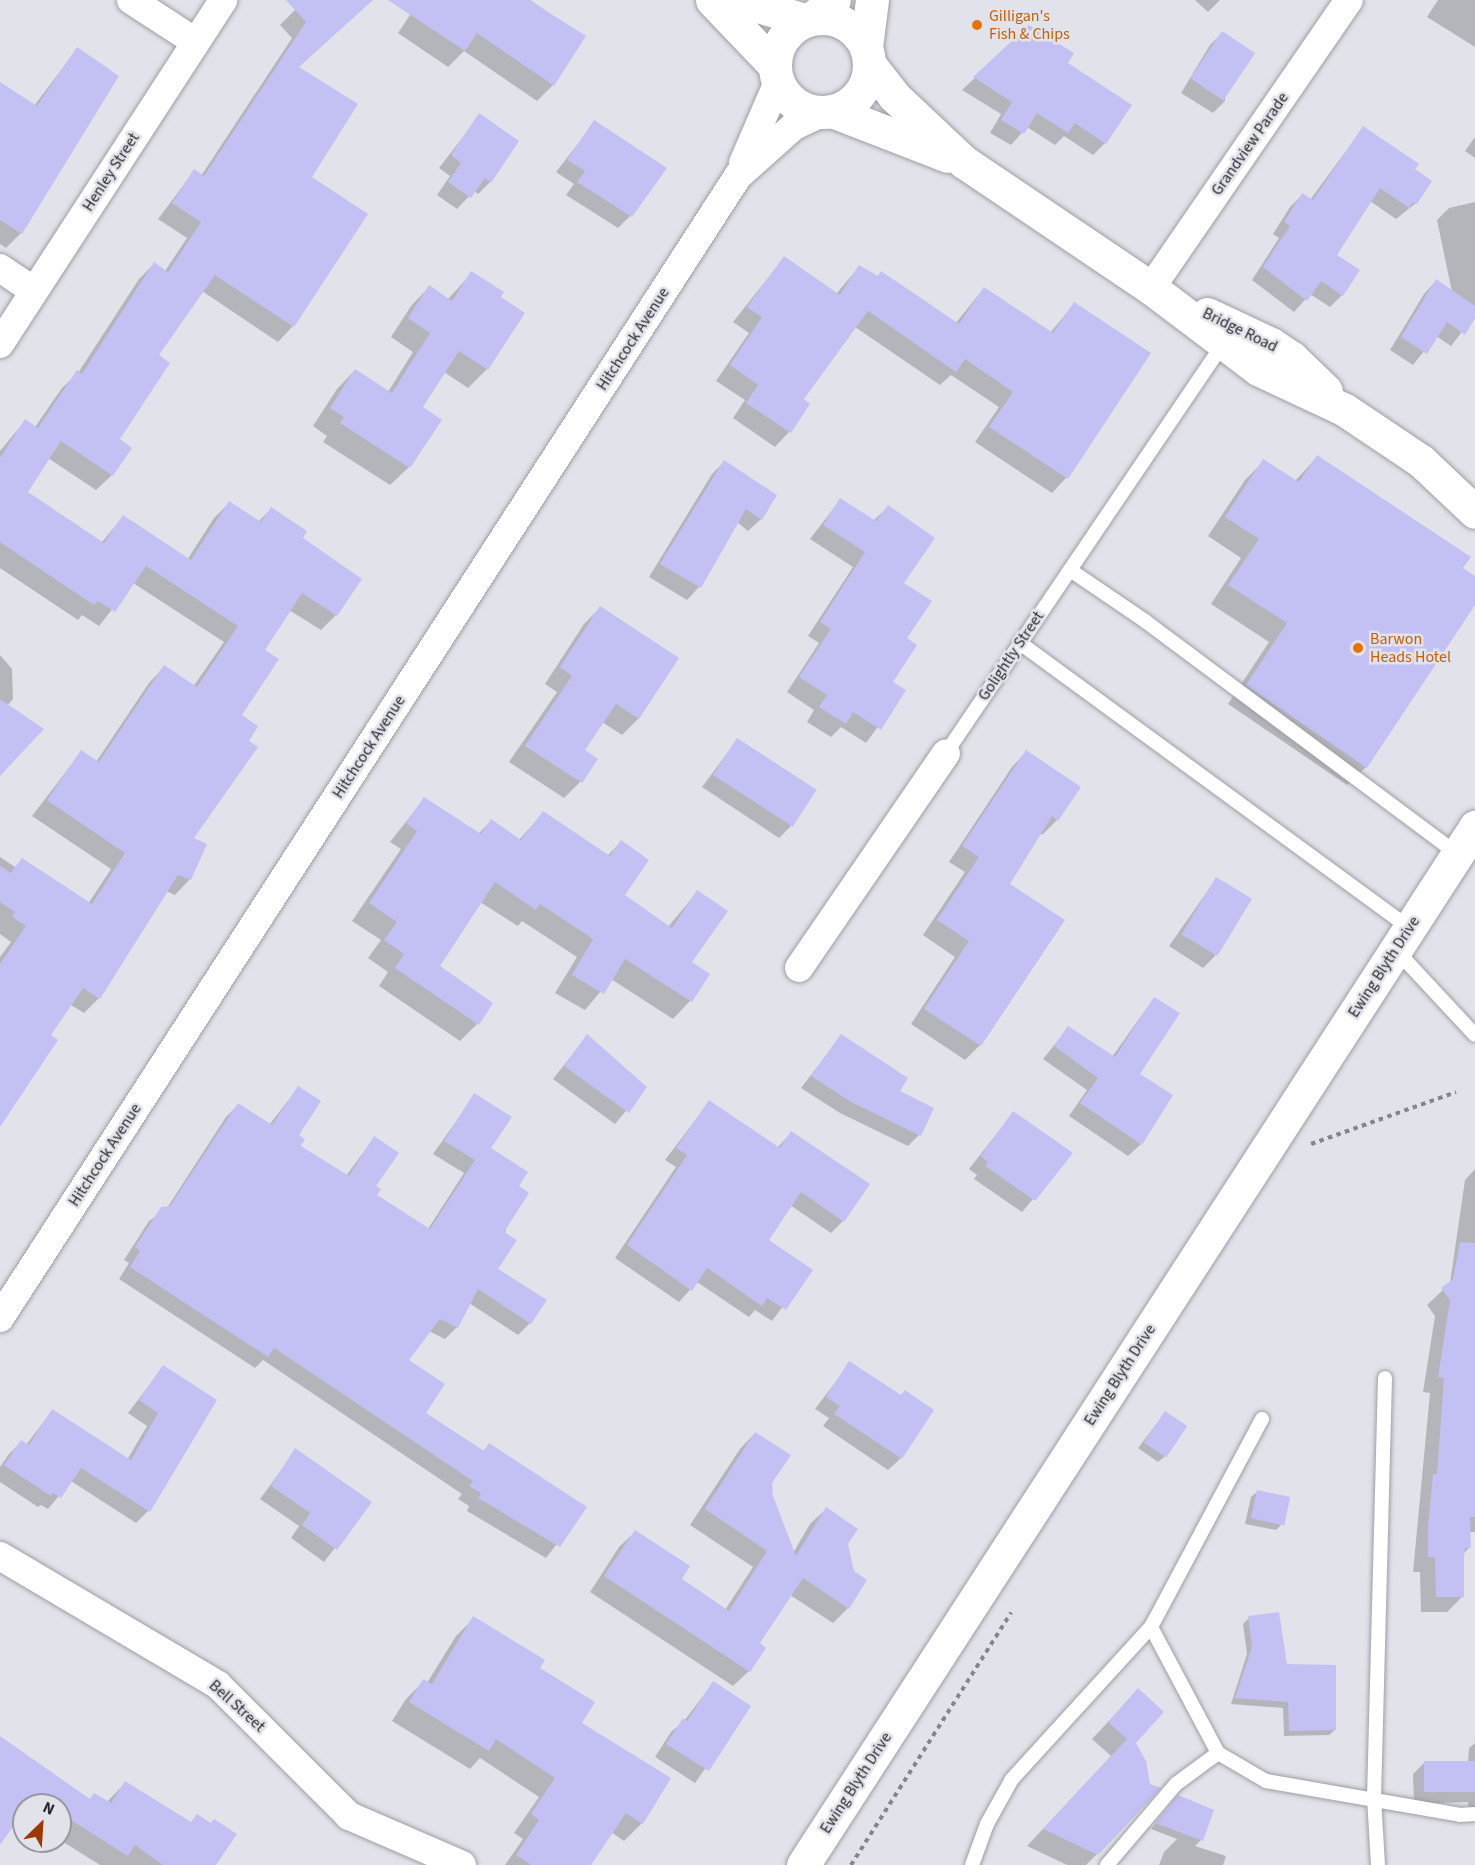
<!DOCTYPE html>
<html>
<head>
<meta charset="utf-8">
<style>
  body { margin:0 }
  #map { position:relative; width:1475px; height:1865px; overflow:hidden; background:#e2e2ea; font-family:"Source Sans 3",sans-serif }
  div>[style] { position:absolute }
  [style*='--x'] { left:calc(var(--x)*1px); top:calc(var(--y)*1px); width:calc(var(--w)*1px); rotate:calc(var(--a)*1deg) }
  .shadow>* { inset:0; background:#0003 }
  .building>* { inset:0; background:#c3c1f4; transform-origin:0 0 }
  .path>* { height:4px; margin-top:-2px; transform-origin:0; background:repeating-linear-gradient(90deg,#85858b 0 4.5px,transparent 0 9px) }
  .roads { filter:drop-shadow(0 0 2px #9e9ea5) drop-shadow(0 0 2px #9e9ea5) }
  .service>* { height:14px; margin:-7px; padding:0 7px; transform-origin:7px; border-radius:7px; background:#fff }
  .minor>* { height:28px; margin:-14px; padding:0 14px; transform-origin:14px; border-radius:14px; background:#fff }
  .tertiary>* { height:33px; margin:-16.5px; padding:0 16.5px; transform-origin:16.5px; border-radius:16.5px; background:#fff }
  .secondary>* { height:33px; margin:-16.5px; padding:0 16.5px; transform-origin:16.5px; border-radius:16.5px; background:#fff }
  .secondary>.ring { margin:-16.5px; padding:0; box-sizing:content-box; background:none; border:33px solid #fff; border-radius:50% }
  .dots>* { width:16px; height:16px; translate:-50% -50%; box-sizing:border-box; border:3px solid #e2e2ea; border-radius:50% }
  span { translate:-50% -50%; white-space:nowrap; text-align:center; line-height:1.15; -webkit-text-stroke:5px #e2e2ea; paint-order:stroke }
  .food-label { font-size:16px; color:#c56008 }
  .left { translate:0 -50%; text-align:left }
  .street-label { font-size:16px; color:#29292c }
  .north { position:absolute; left:12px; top:1793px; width:60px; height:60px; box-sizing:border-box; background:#e2e2ea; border:2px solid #98989e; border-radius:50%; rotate:25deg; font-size:16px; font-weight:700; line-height:24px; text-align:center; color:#29292c }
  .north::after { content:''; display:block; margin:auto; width:21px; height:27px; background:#9c3801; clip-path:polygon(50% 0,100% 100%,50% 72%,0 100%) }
</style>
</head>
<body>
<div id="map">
  <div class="shadow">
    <i style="clip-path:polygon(305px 0,371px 0,297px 68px,309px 177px,293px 326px,278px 342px,202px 291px,157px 356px,117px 440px,112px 475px,96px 490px,48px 458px,26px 493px,101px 543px,123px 517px,187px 560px,214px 518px,229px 503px,258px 522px,271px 509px,300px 538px,336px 615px,321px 630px,289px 610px,263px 650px,192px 839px,190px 879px,175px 895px,166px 891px,99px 998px,84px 1013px,71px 1005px,49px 1036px,0 1125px,0 957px,11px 942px,0 934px,0 857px,15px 867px,22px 860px,88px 904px,111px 869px,32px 816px,81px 752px,96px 762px,149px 683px,164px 667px,193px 687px,224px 642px,133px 583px,99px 626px,82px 615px,78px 620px,0 568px,0 451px,25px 421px,35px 427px,62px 388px,78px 373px,139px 279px,154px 264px,165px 271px,187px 238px,158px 219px,194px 171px,201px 176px,292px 38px,280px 25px)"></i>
    <i style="clip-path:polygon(420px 0,530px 0,584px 37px,553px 85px,537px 101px,464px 51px,448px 67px,398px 33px)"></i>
    <i style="clip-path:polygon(1195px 0,1220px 0,1208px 12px)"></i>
    <i style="clip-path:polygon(1438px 0,1475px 0,1475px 47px,1427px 17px)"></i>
    <i style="clip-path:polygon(1029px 27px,1066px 63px,1105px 143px,1093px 155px,1064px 136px,1055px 145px,1027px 127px,1011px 145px,990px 133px,1001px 114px,962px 90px)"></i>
    <i style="clip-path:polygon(1222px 33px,1225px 101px,1213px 113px,1181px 93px,1210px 45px)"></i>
    <i style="clip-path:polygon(77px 49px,21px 233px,6px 248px,0 244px,0 84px,34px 106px)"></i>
    <i style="clip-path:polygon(480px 115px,490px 182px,478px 194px,474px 191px,457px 209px,437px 195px,450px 176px,439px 168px)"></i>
    <i style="clip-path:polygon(595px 122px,630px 216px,618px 228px,566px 195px,574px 184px,556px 172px)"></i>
    <i style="clip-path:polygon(1363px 128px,1413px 170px,1416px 203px,1396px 219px,1370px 201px,1335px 255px,1342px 295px,1330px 307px,1310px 294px,1294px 312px,1252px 280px,1279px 238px,1273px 234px,1290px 207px,1302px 195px,1310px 200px)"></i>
    <i style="clip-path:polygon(1475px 137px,1475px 158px,1465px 151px)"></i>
    <i style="clip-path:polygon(1475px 202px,1475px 315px,1451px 346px,1436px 336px,1413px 365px,1390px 350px,1424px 294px,1436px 281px,1452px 292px,1437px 220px,1449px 208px)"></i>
    <i style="clip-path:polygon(784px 258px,836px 294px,859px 267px,955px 324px,984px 288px,1050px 333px,1074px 304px,1066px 478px,1052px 493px,975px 442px,999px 407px,951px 375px,940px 385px,855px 327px,801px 399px,789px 432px,775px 447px,733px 418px,745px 400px,716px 381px,749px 333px,733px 322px)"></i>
    <i style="clip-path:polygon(472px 273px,498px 298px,523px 313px,487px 369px,468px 388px,444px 372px,421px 407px,409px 467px,390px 485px,323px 442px,327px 436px,313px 426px,337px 389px,355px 370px,388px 392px,413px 352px,391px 337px,411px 306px,429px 287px,447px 300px)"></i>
    <i style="clip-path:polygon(1317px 457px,1475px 578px,1475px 602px,1366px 767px,1347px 785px,1228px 704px,1269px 642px,1211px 604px,1241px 558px,1208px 536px,1245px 480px,1264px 461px,1295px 481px)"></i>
    <i style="clip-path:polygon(724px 462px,761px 519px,748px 531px,737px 522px,699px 587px,687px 600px,649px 577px,712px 474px)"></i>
    <i style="clip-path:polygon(840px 500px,873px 521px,888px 507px,905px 639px,891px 682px,904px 691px,866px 743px,841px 727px,831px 737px,807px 722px,814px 710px,787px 692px,819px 643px,808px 636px,853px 567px,810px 539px)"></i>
    <i style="clip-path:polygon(600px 608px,677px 659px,638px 719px,622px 735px,602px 722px,583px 751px,580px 782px,564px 798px,509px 762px,557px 692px,545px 684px,584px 624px)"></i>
    <i style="clip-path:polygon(0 655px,12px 669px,13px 699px,7px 706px,0 774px)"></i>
    <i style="clip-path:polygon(737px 740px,791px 826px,779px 838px,702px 787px)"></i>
    <i style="clip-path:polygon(1026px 752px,1057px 820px,1042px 835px,1040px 833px,1008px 884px,1063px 920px,980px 1045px,965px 1060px,911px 1024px,955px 957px,923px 935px,965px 872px,949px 862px,1012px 767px)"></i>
    <i style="clip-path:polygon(424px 799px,478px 834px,491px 821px,519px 840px,543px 813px,607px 856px,621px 842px,622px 895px,668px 927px,697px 892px,690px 962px,708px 975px,690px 1001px,673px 1019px,611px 979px,585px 1010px,555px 993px,577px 957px,522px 921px,518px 926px,480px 902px,437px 966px,477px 1024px,460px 1041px,379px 986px,388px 972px,368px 958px,381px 940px,352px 921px,401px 849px,390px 842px)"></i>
    <i style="clip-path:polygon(1216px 879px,1215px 956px,1203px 968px,1169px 946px)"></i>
    <i style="clip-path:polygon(1154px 998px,1138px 1074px,1141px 1144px,1128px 1156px,1069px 1116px,1087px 1090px,1043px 1059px,1068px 1028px,1112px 1057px)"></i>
    <i style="clip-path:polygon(587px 1036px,645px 1088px,615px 1124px,553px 1079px)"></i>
    <i style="clip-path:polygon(841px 1036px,898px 1091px,932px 1108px,919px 1135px,908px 1146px,840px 1113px,801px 1088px)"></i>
    <i style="clip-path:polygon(298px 1088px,299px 1146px,346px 1176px,374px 1138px,375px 1195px,428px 1229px,464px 1173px,433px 1154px,475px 1095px,489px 1149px,517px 1186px,496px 1269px,530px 1323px,518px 1335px,469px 1303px,457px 1327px,445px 1339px,429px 1331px,407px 1361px,424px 1413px,482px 1452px,489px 1445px,585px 1508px,546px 1558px,467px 1511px,469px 1506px,458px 1499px,462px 1494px,263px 1360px,255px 1368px,119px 1279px,129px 1263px,124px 1260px,149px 1221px,167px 1208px,226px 1117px,238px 1105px,269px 1125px)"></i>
    <i style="clip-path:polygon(709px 1102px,777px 1148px,791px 1133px,843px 1221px,831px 1233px,790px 1205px,767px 1241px,810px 1270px,772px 1321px,755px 1310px,749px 1317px,697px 1282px,679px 1302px,615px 1258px,676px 1167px,665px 1160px)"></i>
    <i style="clip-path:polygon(1013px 1113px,1071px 1154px,1022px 1212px,974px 1179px,977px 1175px,969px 1169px)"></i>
    <i style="clip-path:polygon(1475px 1169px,1475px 1532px,1469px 1532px,1469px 1548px,1463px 1554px,1463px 1596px,1447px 1612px,1421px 1612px,1420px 1572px,1413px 1572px,1430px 1393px,1423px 1392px,1435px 1316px,1427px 1305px,1450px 1283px,1465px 1180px)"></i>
    <i style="clip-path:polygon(850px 1363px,901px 1458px,888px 1470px,823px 1426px,829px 1418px,815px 1409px)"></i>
    <i style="clip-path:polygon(163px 1367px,148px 1511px,136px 1523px,71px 1481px,48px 1509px,41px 1505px,38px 1507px,0 1482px,0 1467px,9px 1454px,21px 1442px,26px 1445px,52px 1411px,127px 1460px,147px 1426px,128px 1413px)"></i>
    <i style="clip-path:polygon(1165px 1413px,1164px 1457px,1158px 1462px,1138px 1448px)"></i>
    <i style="clip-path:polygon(755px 1433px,772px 1496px,793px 1553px,810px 1524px,826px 1509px,846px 1544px,848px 1608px,833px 1623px,790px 1595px,758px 1644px,749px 1671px,733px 1686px,590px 1592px,619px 1547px,635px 1532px,680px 1579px,725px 1610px,753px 1567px,690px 1525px,740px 1449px)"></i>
    <i style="clip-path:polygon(296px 1450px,370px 1502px,324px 1562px,291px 1538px,299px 1526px,260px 1499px)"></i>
    <i style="clip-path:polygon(1257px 1492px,1282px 1524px,1276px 1530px,1245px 1524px,1251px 1497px)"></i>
    <i style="clip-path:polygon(474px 1618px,580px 1723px,642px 1823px,624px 1841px,611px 1832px,589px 1865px,505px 1865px,523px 1839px,514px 1833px,539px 1797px,480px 1758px,470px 1769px,392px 1721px,406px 1699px,424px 1681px,427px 1683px,456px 1636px)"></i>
    <i style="clip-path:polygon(1249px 1618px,1335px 1730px,1329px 1735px,1284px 1736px,1283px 1708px,1231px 1704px,1247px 1654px,1243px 1624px)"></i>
    <i style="clip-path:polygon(713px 1683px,749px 1707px,695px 1783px,655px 1757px,671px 1732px,684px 1721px)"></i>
    <i style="clip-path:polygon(1138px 1690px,1134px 1742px,1097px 1854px,1086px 1865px,1067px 1865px,1027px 1846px,1111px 1756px,1092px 1739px)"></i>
    <i style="clip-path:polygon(0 1739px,89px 1800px,94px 1794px,107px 1802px,125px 1783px,190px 1823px,197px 1816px,214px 1865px,100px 1865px,60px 1840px,60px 1805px,24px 1805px,24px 1824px,21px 1827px,16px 1823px,0 1840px)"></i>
    <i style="clip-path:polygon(1475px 1743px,1475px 1811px,1469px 1811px,1468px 1802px,1414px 1804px,1413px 1774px,1425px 1762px,1468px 1763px,1469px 1748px)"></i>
    <i style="clip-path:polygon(1173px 1803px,1201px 1840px,1195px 1846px,1226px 1856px,1223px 1865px,1159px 1865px,1164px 1852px,1177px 1839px,1151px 1829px)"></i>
  </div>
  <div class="building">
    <i style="clip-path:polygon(286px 0,373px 0,299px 67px,358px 104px,312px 177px,368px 214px,294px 327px,215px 275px,159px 355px,170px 363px,120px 439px,132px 448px,113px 476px,61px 441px,28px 492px,104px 543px,123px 515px,191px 560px,229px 501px,261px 522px,271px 507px,307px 531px,303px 538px,362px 579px,337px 616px,302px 593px,265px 650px,279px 659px,242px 715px,258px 726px,249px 741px,258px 747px,194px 838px,207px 844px,191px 880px,178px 875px,100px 999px,83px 988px,51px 1035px,58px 1040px,0 1127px,0 964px,26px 926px,12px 917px,15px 912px,0 902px,0 866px,11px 873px,22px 858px,92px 904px,125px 853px,47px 800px,81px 750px,99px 762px,164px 665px,197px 687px,238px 626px,146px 566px,115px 612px,98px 601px,94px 605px,0 542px,0 458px,25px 419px,38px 428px,77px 370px,82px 374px,154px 262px,168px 272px,201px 222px,172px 203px,194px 169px,204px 176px,306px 22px)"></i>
    <i style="clip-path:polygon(388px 0,529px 0,586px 36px,554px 86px,477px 33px,465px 51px)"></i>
    <i style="clip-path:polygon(1029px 25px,1074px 53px,1068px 63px,1132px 105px,1106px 144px,1075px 123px,1068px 133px,1037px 113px,1024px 134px,1001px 120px,1012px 102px,973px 77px)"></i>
    <i style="left:1222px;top:31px;width:40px;height:57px;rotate:34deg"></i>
    <i style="clip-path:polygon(77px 47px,119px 76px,22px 234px,0 220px,0 82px,37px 106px)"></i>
    <i style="clip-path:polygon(479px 113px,519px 141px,491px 183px,485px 178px,471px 198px,448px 182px,461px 163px,451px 155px)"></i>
    <i style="clip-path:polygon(594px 120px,667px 168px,632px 217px,577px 182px,585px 171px,567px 160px)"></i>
    <i style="clip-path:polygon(1363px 126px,1419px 164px,1415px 169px,1432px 181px,1417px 204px,1413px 202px,1409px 208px,1380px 188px,1337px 255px,1360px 270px,1343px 296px,1321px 281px,1307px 301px,1263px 267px,1290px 226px,1284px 222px,1302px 193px,1313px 200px)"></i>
    <i style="clip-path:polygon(784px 256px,840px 295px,859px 265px,878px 276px,881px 271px,959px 324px,984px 287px,1053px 333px,1074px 302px,1151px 353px,1068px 479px,989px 427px,1013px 392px,965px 359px,956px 372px,868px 311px,804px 399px,810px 404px,791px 433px,746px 403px,758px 385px,730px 365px,762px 317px,747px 307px)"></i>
    <i style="clip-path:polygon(471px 271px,504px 292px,501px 297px,525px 313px,488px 370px,459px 351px,423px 407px,442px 420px,410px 468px,340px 423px,344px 417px,330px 408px,355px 369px,392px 393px,430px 333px,408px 318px,429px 285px,452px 301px)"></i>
    <i style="clip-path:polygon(1436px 279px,1475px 306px,1475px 318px,1465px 335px,1447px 322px,1427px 354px,1401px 337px)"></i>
    <i style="clip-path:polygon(1317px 455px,1471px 557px,1463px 568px,1475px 576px,1475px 605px,1367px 768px,1246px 685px,1287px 623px,1228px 585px,1259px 539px,1225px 517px,1263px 459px,1299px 482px)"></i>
    <i style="clip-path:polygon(724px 460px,777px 495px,762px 520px,746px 509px,701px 588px,660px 564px)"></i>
    <i style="clip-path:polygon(840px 498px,876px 521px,888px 505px,935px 538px,904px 583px,932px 601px,907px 638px,917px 645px,893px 682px,906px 690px,881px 730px,853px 712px,846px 724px,819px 707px,827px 695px,799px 677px,831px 629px,820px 622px,865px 552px,823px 525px)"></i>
    <i style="clip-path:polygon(600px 606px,679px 658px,639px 719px,616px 704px,585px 750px,598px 759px,582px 783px,525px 746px,572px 676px,560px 667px)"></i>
    <i style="clip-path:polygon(0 699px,44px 729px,0 776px)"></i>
    <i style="left:737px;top:738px;width:95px;height:44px;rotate:33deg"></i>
    <i style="clip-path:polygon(1026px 750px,1081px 787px,1058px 821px,1052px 816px,1010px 884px,1065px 920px,981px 1046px,924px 1009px,969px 941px,937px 920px,979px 857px,962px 846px)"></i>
    <i style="clip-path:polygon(424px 797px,481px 834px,491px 819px,521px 840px,543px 811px,610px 856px,621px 840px,649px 860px,625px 895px,672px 928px,697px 890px,728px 911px,692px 962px,710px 974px,692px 1002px,625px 959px,604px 994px,572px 975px,593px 939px,540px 904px,536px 910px,495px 882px,440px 966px,493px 1003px,479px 1025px,395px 968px,404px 954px,384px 940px,397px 922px,369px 903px,417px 831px,406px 823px)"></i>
    <i style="left:1216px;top:877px;width:42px;height:67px;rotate:31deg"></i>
    <i style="clip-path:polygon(1154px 997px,1180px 1013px,1140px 1074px,1173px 1095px,1142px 1145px,1080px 1103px,1098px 1078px,1054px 1046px,1068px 1026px,1115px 1057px)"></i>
    <i style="clip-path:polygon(587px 1034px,647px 1087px,629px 1113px,564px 1066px)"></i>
    <i style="clip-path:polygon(841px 1034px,908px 1078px,900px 1091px,934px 1108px,921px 1136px,851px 1102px,811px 1076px)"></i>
    <i style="clip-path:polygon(298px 1086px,321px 1101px,299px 1135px,305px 1139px,301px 1146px,349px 1176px,374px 1136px,399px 1153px,376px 1186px,381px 1189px,377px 1195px,430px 1229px,475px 1160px,444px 1141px,474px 1093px,512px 1117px,491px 1148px,528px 1172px,519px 1186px,529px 1193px,504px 1232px,517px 1240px,498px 1269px,547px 1300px,531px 1324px,478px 1289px,458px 1328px,440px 1319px,409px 1360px,445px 1384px,426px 1413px,484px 1451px,489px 1443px,587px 1507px,560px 1547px,478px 1498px,481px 1493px,469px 1486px,473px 1481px,274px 1348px,268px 1357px,130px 1267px,140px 1251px,135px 1247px,161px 1207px,170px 1206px,238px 1103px,272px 1125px)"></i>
    <i style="clip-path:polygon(709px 1100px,780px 1148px,791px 1131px,870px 1184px,844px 1222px,801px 1192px,769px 1240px,813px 1270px,786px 1310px,767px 1298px,762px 1306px,707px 1268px,692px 1291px,627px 1245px,687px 1155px,676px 1148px)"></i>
    <i style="clip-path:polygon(1013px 1111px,1073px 1153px,1035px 1201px,985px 1166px,988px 1162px,981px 1156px)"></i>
    <i style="clip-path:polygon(1460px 1242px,1475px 1243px,1475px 1517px,1470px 1517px,1471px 1548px,1465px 1548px,1464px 1557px,1464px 1597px,1436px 1597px,1435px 1557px,1428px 1557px,1428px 1527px,1433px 1474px,1437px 1474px,1444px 1378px,1438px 1377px,1450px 1300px,1441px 1288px,1453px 1279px)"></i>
    <i style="clip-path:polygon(849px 1361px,901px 1395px,905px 1390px,934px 1410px,902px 1459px,834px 1414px,840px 1406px,826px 1397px)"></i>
    <i style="clip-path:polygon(163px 1365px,217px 1400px,150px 1512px,81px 1468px,61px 1498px,53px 1493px,51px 1496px,4px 1465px,21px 1440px,29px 1445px,52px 1409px,131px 1460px,158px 1413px,139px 1400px)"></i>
    <i style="left:1165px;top:1411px;width:27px;height:38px;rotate:34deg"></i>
    <i style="clip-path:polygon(755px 1432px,791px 1455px,772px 1483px,773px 1496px,796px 1556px,826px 1507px,858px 1529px,848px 1544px,854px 1571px,867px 1580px,849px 1609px,803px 1578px,760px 1643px,766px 1648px,750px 1672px,604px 1576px,635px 1530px,690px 1566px,682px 1579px,729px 1611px,767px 1551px,705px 1509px)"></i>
    <i style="clip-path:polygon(295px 1448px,372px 1502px,337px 1550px,302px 1525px,310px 1513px,271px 1486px)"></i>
    <i style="left:1257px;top:1490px;width:34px;height:29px;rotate:12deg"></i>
    <i style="clip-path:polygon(1279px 1612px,1287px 1664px,1336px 1665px,1336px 1730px,1289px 1731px,1288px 1702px,1235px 1698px,1252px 1647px,1248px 1616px)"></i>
    <i style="clip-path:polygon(473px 1616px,545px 1660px,540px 1668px,595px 1702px,582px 1723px,671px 1778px,643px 1824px,626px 1813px,591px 1865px,531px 1865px,516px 1855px,539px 1820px,531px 1814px,555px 1778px,496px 1739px,489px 1751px,409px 1702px,423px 1679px,432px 1684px)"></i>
    <i style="clip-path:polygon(713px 1681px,751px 1706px,709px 1771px,666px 1744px,683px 1718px,687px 1721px)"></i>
    <i style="clip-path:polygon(1138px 1688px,1164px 1712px,1136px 1743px,1146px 1761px,1150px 1784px,1161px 1788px,1098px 1855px,1043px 1829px,1127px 1739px,1108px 1722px)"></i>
    <i style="clip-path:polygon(0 1736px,90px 1799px,94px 1793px,111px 1803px,125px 1781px,191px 1822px,197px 1814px,211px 1823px,214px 1819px,237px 1834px,216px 1865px,163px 1865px,135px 1845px,128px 1856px,60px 1813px,60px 1805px,47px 1805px,38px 1799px,34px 1805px,24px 1805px,24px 1820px,21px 1824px,17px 1821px,0 1845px)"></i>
    <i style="left:1424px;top:1761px;width:51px;height:31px"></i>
    <i style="clip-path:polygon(1178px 1795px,1214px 1810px,1203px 1841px,1155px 1823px)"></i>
  </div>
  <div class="path">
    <i style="--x:1311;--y:1144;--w:154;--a:-19.7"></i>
    <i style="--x:851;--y:1865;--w:299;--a:-57.6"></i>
  </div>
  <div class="roads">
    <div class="service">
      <i style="--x:1070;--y:570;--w:91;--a:34.2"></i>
      <i style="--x:1145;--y:621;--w:390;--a:36.7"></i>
      <i style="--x:1020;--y:643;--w:482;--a:36.2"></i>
      <i style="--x:946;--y:753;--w:495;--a:-55.9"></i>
      <i style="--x:1395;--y:949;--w:117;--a:47.1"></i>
      <i style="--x:1262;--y:1419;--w:236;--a:118.1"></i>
      <i style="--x:1151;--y:1627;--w:143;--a:62"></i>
      <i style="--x:1218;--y:1753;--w:56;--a:30.3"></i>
      <i style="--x:1266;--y:1781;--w:197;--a:9.9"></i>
      <i style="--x:1460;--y:1815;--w:15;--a:-4"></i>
      <i style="--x:972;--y:1865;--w:44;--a:-69.9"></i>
      <i style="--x:987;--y:1824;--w:51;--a:-60.9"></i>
      <i style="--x:1012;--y:1779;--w:206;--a:-47.6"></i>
      <i style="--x:1107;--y:1865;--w:106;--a:-49.6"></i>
      <i style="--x:1176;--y:1784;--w:52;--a:-36.4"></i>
      <i style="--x:1378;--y:1865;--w:67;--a:-93.4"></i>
      <i style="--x:1374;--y:1798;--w:420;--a:-88.5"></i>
    </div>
    <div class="minor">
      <i style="--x:131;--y:0;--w:77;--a:32.9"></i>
      <i style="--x:743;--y:163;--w:88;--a:-66.6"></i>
      <i style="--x:0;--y:268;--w:40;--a:34"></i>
      <i style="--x:1151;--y:288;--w:349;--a:-55.5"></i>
      <i style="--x:0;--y:344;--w:410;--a:-57"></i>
      <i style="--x:799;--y:968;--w:260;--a:-55.6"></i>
      <i style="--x:0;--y:1318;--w:1360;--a:-57.13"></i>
      <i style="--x:738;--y:176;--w:75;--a:-41.8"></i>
      <i style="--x:794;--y:126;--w:33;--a:-25"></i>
      <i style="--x:0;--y:1556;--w:253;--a:30.6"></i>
      <i style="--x:218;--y:1685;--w:185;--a:45"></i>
      <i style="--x:349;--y:1816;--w:123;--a:23.4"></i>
    </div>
    <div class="tertiary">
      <i style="--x:812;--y:18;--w:28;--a:-39"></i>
      <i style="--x:866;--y:47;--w:47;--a:-82.7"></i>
      <i style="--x:803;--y:1865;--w:1237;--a:-57.08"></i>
    </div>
    <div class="secondary">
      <i style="--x:712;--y:0;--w:91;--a:46.3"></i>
      <i style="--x:737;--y:0;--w:71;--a:16.4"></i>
      <i class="ring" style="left:775px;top:18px;width:61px;height:61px"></i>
      <i style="--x:870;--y:65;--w:39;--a:52"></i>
      <i style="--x:894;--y:96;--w:96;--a:43.3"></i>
      <i style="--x:964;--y:162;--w:225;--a:34"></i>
      <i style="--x:1151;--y:288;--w:134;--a:37.1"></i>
      <i style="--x:1258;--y:369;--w:96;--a:25.2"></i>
      <i style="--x:1345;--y:410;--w:92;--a:33.9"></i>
      <i style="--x:1421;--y:461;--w:74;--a:43.4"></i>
      <i style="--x:832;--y:111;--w:124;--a:21.2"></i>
      <i style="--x:1207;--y:314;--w:71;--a:25.1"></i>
      <i style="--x:1271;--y:344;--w:25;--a:34"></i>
      <i style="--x:1292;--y:358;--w:47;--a:44.1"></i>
    </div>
  </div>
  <div class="dots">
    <i style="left:977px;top:25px;background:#e8710a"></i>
    <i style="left:1358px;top:648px;background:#e8710a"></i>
  </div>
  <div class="food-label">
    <span class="left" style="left:989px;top:25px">Gilligan's<br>Fish &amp; Chips</span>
    <span class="left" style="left:1370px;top:648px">Barwon<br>Heads Hotel</span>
  </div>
  <div class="street-label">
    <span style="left:1250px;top:144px;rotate:-55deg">Grandview Parade</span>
    <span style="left:111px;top:172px;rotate:-57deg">Henley Street</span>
    <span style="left:1240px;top:330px;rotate:26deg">Bridge Road</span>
    <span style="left:633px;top:339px;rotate:-57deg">Hitchcock Avenue</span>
    <span style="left:1011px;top:656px;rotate:-56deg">Golightly Street</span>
    <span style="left:369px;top:747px;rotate:-57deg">Hitchcock Avenue</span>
    <span style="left:1384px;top:967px;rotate:-57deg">Ewing Blyth Drive</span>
    <span style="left:105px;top:1155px;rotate:-57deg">Hitchcock Avenue</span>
    <span style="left:1120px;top:1375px;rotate:-57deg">Ewing Blyth Drive</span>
    <span style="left:237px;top:1706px;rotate:42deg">Bell Street</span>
    <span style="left:856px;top:1783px;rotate:-57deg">Ewing Blyth Drive</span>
  </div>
  <div class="north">N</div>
</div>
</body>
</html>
